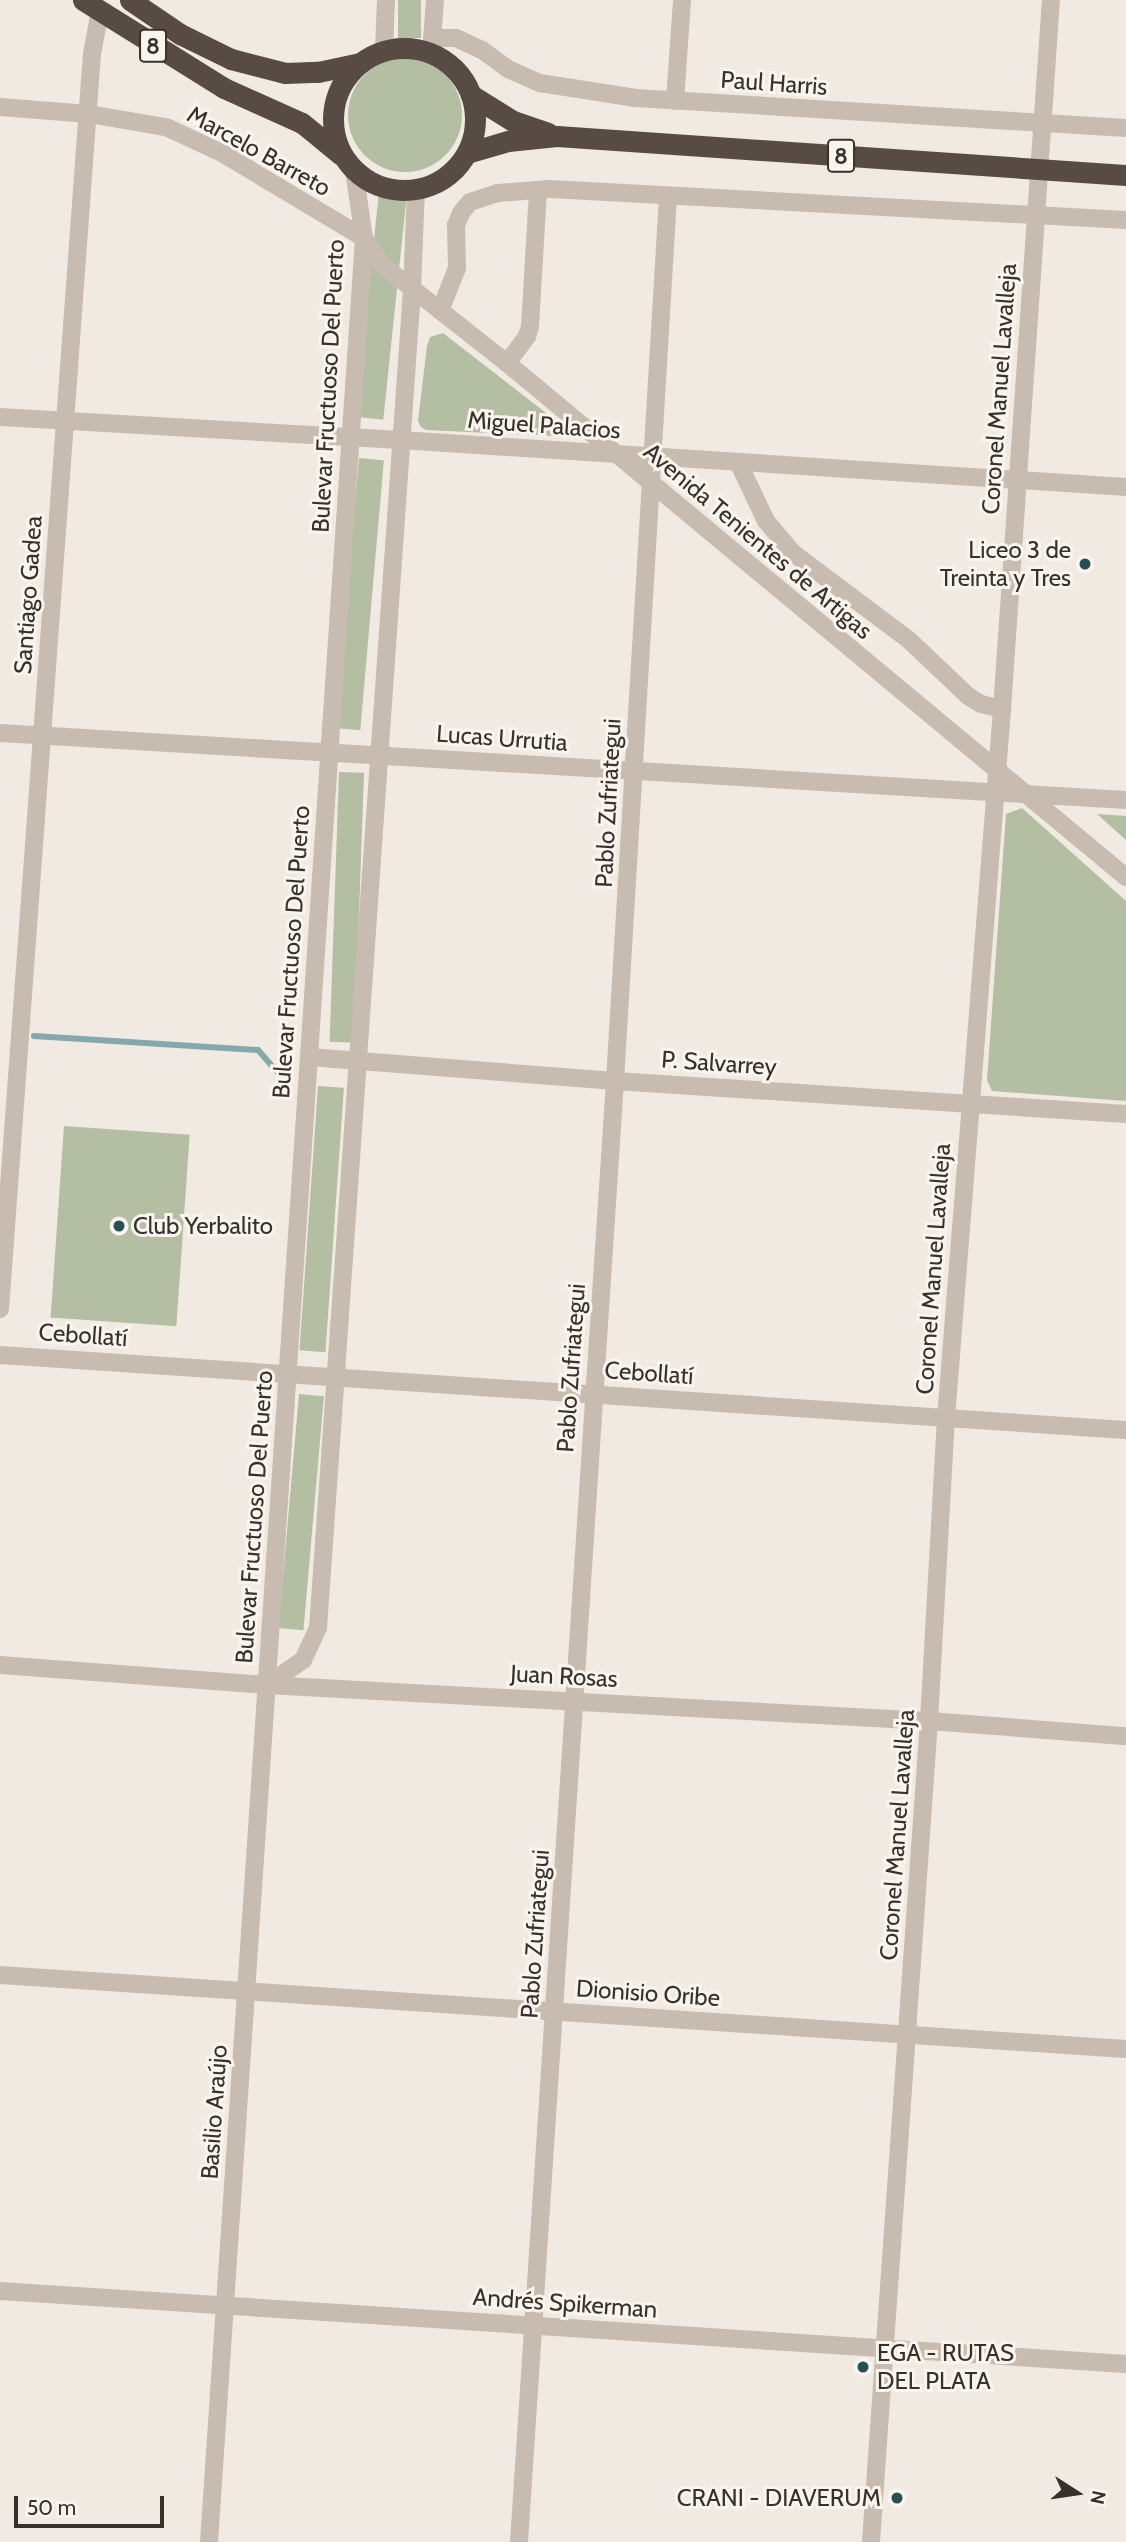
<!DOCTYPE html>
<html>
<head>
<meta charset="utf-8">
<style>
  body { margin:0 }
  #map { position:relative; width:1126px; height:2542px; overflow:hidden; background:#f1eae2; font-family:Cabin,sans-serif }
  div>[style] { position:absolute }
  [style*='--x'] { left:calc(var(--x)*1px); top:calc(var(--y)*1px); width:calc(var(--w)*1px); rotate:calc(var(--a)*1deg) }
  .green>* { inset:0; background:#b4bea3; transform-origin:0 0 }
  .round { border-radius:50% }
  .stream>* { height:6px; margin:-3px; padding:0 3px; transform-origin:3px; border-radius:3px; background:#84a8ab }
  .minor>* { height:18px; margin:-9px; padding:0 9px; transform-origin:9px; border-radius:9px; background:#c8bbaf }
  .highway>* { height:21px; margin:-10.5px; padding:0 10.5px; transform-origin:10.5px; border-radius:10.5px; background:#574b44 }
  .highway>.ring { margin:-10.5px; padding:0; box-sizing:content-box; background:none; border:21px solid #574b44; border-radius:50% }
  .dots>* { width:19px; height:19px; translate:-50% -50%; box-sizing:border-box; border:4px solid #f9f4ee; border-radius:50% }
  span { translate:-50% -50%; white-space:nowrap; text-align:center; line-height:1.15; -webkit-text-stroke:6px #f9f4ee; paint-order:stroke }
  .shield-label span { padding:2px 5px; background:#f9f4ee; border:2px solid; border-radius:5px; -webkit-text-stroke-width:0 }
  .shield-label { font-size:23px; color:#38302c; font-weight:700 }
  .street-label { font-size:24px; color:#38302c }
  .poi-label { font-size:24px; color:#38302c }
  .right { translate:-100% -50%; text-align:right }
  .left { translate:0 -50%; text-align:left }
  .north { position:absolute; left:1042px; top:2458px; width:70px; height:70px; -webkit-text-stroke:5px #f9f4ee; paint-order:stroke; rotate:102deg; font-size:19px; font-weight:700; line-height:28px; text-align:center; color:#38302c }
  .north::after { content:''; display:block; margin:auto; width:24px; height:32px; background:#38302c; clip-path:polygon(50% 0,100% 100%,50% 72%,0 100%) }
  .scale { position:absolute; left:14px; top:2496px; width:150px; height:32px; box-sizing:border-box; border:4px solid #38302c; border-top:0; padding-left:9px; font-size:21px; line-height:24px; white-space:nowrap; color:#38302c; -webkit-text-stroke:5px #f9f4ee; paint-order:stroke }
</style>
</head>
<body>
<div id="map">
  <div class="green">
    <i style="left:398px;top:0;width:23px;height:38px"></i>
    <i class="round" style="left:348px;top:58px;width:114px;height:114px"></i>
    <i style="left:379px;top:192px;width:28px;height:226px;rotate:6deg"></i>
    <i style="clip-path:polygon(443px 333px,559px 423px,556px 436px,426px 430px,421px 427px,418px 421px,427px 346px,430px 337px)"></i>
    <i style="left:359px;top:458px;width:25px;height:271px;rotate:5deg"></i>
    <i style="left:339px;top:772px;width:25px;height:270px;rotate:2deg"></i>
    <i style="clip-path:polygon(1022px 808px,1126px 901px,1126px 1101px,992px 1091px,987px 1080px,1006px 814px)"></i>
    <i style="clip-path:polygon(1097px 814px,1126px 816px,1126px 840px)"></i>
    <i style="left:318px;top:1086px;width:26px;height:265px;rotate:4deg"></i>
    <i style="left:64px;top:1126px;width:126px;height:192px;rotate:4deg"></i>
    <i style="left:299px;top:1394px;width:25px;height:235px;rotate:5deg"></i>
  </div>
  <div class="stream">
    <i style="--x:34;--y:1036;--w:224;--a:3.6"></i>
    <i style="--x:258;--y:1050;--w:44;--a:48.7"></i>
  </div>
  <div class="minor">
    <i style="--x:432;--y:38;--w:24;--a:0"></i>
    <i style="--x:456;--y:38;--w:29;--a:25"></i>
    <i style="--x:482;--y:50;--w:32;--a:36"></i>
    <i style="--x:508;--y:69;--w:35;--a:24"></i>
    <i style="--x:540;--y:83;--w:97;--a:8.9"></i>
    <i style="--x:636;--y:98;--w:491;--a:3.5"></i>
    <i style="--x:384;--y:51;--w:51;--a:-87.8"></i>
    <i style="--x:431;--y:53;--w:53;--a:-85.7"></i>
    <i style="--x:675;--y:101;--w:101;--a:-86"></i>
    <i style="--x:0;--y:107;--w:89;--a:4.5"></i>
    <i style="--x:89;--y:114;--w:78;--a:9.6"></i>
    <i style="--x:166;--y:127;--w:62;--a:24.9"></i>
    <i style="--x:222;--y:153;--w:165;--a:30.9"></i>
    <i style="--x:364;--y:238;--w:31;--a:57"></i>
    <i style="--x:381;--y:264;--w:160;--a:38.2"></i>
    <i style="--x:507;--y:363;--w:805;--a:39.71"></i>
    <i style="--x:440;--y:311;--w:46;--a:-68.4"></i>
    <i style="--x:457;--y:268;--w:43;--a:-91.3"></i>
    <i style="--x:456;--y:225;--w:13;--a:-67"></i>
    <i style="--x:461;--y:213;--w:14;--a:-51"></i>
    <i style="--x:470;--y:202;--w:29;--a:-18"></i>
    <i style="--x:498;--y:193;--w:52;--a:-4.4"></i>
    <i style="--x:550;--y:189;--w:577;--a:3.08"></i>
    <i style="--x:507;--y:363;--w:34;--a:-53"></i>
    <i style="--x:527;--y:336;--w:10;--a:-73"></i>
    <i style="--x:530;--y:326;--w:136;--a:-86.6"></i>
    <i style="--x:0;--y:417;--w:401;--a:3.3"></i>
    <i style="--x:400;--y:440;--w:728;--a:3.7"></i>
    <i style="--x:738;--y:462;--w:65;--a:64.6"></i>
    <i style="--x:766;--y:521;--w:42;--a:49.8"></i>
    <i style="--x:793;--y:553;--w:146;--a:36.9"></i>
    <i style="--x:910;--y:641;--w:80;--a:43.5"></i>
    <i style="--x:968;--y:696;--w:15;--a:32"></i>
    <i style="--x:981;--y:704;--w:22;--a:13"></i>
    <i style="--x:0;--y:733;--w:1128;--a:3.41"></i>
    <i style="--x:309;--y:1057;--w:307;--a:4.5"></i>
    <i style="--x:615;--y:1081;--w:512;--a:3.69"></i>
    <i style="--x:0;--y:1309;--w:1258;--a:-85.81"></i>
    <i style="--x:92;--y:54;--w:44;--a:-79.5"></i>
    <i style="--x:0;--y:1355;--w:1128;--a:3.81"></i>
    <i style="--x:0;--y:1665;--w:268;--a:4.3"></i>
    <i style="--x:267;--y:1685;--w:663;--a:3.11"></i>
    <i style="--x:929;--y:1721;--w:198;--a:4.4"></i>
    <i style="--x:267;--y:1685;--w:44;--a:-34.8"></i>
    <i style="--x:303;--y:1660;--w:35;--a:-65"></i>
    <i style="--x:318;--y:1628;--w:1342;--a:-85.98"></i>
    <i style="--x:412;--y:289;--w:99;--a:-87.7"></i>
    <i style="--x:0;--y:1975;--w:1128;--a:3.76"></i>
    <i style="--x:0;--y:2291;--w:1128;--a:3.71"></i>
    <i style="--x:209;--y:2542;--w:2309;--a:-86.15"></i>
    <i style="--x:364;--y:238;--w:69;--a:-98.4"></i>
    <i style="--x:519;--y:2542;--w:1464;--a:-86.24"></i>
    <i style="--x:615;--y:1081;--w:886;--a:-86.57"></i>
    <i style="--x:871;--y:2542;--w:823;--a:-85.96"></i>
    <i style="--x:929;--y:1721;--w:303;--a:-86.8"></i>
    <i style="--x:946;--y:1418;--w:711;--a:-85.48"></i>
    <i style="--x:1002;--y:709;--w:711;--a:-86.05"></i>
  </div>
  <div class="highway">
    <i style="--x:83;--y:0;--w:166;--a:32"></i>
    <i style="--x:224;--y:88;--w:85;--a:24.2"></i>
    <i style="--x:302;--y:123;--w:50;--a:39.4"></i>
    <i style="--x:130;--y:0;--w:60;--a:34.2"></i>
    <i style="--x:180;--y:34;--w:57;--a:26.1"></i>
    <i style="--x:231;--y:59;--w:56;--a:14.5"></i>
    <i style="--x:285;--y:73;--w:33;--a:-2"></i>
    <i style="--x:318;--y:72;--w:43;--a:-12.1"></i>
    <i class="ring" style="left:333px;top:48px;width:121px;height:121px"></i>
    <i style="--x:471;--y:95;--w:49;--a:31.8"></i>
    <i style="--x:513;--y:121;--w:37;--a:19"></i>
    <i style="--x:467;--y:153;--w:43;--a:-16.3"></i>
    <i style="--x:508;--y:141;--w:49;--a:-5.8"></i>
    <i style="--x:557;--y:136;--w:570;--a:3.92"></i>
  </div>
  <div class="dots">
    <i style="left:1085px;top:564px;background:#265054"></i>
    <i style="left:119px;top:1226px;background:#265054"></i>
    <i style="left:863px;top:2367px;background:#265054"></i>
    <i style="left:897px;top:2498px;background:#265054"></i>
  </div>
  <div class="shield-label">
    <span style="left:153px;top:46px">8</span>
    <span style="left:841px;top:156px">8</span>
  </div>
  <div class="street-label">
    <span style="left:774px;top:83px;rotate:4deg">Paul Harris</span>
    <span style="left:259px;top:151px;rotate:29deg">Marcelo Barreto</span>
    <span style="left:328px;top:386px;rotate:-87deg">Bulevar Fructuoso Del Puerto</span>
    <span style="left:999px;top:389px;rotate:-86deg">Coronel Manuel Lavalleja</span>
    <span style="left:544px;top:425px;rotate:4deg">Miguel Palacios</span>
    <span style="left:758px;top:541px;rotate:40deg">Avenida Tenientes de Artigas</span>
    <span style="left:28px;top:595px;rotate:-86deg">Santiago Gadea</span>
    <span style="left:502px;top:738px;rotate:4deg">Lucas Urrutia</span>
    <span style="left:608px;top:803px;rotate:-87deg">Pablo Zufriategui</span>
    <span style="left:291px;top:952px;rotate:-86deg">Bulevar Fructuoso Del Puerto</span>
    <span style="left:719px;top:1063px;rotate:4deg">P. Salvarrey</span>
    <span style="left:933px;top:1269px;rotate:-86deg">Coronel Manuel Lavalleja</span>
    <span style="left:83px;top:1335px;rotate:4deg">Cebollatí</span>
    <span style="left:571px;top:1368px;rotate:-86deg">Pablo Zufriategui</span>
    <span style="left:649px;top:1373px;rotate:4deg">Cebollatí</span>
    <span style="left:254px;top:1517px;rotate:-86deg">Bulevar Fructuoso Del Puerto</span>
    <span style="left:564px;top:1676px;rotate:3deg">Juan Rosas</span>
    <span style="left:897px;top:1835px;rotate:-86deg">Coronel Manuel Lavalleja</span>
    <span style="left:535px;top:1934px;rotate:-86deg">Pablo Zufriategui</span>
    <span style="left:648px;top:1993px;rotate:4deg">Dionisio Oribe</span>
    <span style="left:214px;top:2112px;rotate:-86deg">Basilio Araújo</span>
    <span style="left:565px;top:2303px;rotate:4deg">Andrés Spikerman</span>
  </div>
  <div class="poi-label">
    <span class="right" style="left:1071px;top:564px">Liceo 3 de<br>Treinta y Tres</span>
    <span class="left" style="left:133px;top:1226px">Club Yerbalito</span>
    <span class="left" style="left:877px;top:2367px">EGA - RUTAS<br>DEL PLATA</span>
    <span class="right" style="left:881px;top:2498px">CRANI - DIAVERUM</span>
  </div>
  <div class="north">N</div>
  <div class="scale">50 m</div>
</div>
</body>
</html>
